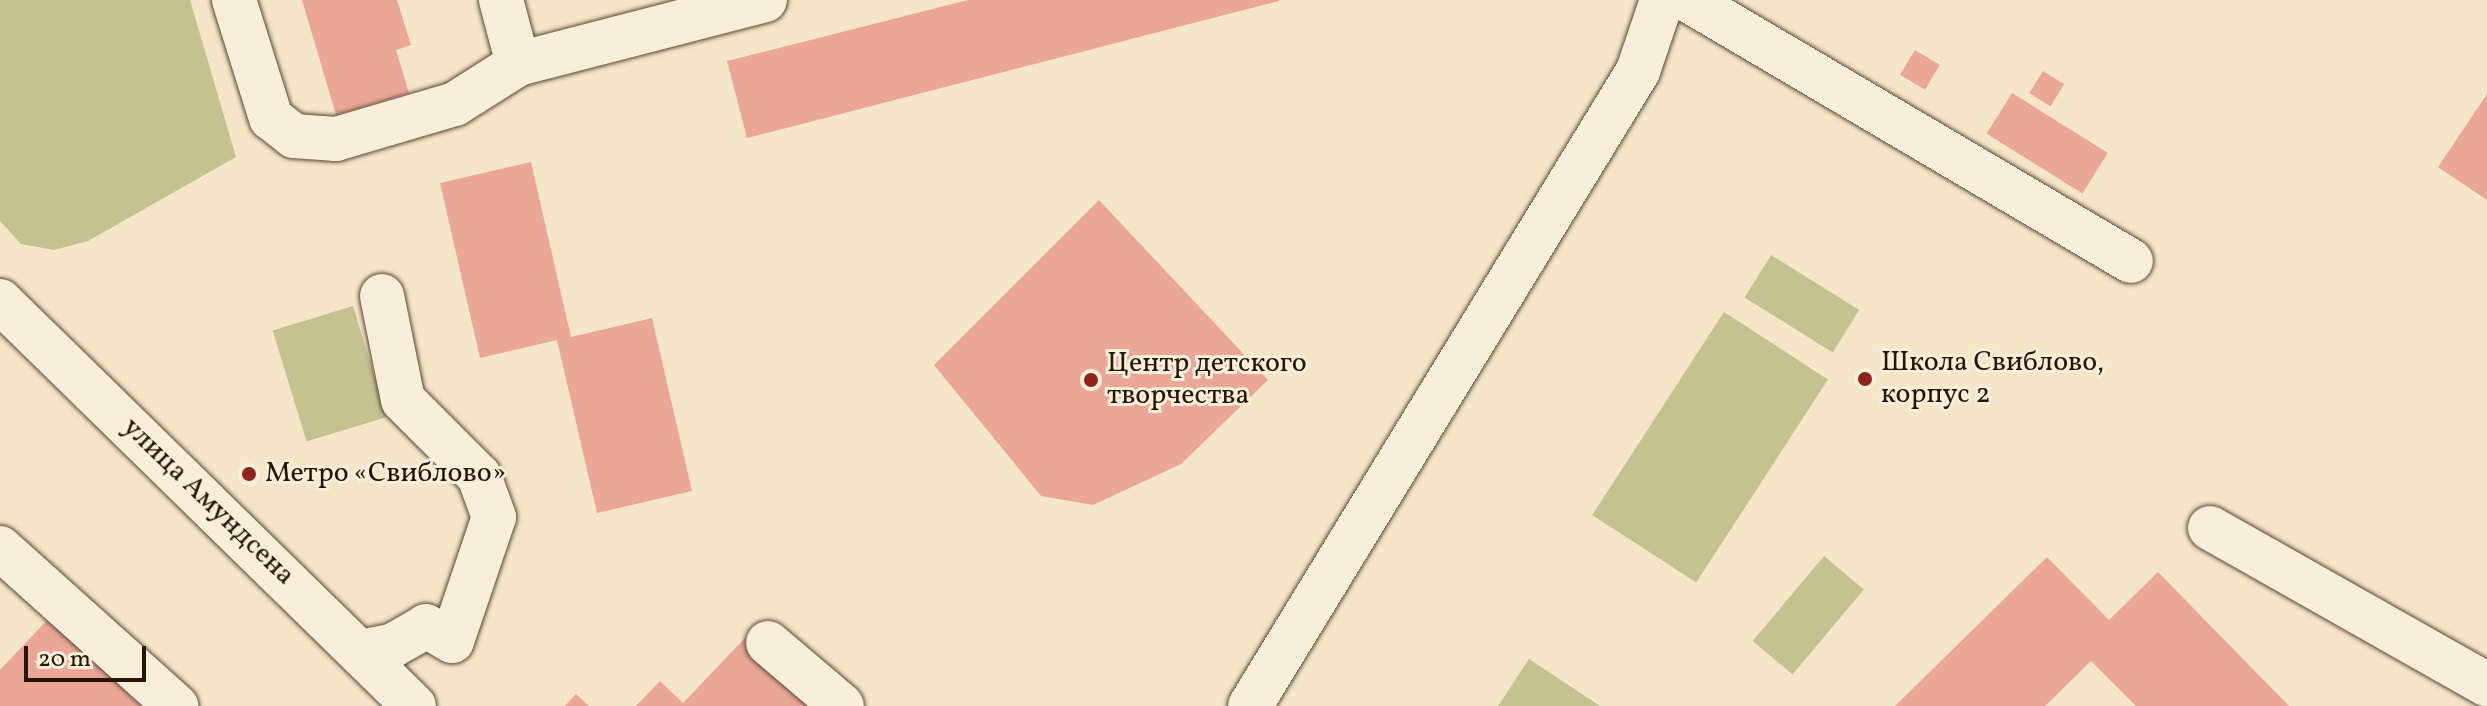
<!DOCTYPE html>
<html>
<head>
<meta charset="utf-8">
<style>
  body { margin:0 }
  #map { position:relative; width:2487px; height:706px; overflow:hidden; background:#f5e6c8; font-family:Vollkorn,serif }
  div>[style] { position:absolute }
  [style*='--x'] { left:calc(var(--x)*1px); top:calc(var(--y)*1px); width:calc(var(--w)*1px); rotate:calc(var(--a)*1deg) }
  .green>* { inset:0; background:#c4c390; transform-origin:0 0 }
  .building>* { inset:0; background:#eaa798; transform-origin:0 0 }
  .roads { filter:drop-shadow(0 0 2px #5b4832) drop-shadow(0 0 2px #5b4832) }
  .minor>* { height:44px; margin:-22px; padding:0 22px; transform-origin:22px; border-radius:22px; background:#f8efdb }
  .dots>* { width:22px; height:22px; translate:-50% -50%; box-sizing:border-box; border:4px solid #f8efdb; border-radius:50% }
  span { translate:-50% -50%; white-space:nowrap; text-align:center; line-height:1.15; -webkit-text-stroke:6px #f8efdb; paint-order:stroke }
  .poi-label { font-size:28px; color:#281400 }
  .left { translate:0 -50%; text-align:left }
  .street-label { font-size:28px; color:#281400 }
  .scale { position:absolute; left:24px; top:646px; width:122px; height:36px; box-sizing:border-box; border:4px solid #281400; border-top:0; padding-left:10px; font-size:24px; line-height:28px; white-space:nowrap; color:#281400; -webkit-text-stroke:6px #f8efdb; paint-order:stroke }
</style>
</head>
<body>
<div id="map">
  <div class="green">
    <i style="clip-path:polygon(0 0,190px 0,236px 157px,88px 241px,54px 250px,21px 244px,0 221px)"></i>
    <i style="left:1771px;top:255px;width:104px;height:50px;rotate:32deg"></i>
    <i style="left:353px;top:306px;width:116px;height:84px;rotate:73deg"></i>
    <i style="left:1724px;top:312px;width:124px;height:242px;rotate:33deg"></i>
    <i style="left:1824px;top:556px;width:52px;height:111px;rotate:40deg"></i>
    <i style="clip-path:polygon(1529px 659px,1600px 706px,1498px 706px)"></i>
  </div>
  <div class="building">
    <i style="clip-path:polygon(302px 0,397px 0,411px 45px,396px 50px,409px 93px,336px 115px)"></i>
    <i style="clip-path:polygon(968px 0,1279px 0,1279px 1px,747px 138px,727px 61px)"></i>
    <i style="left:1915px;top:50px;width:29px;height:29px;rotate:31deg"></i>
    <i style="left:2043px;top:71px;width:25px;height:26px;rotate:32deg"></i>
    <i style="left:2012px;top:93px;width:113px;height:48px;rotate:32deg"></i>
    <i style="clip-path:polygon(2487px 94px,2487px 200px,2438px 167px)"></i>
    <i style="clip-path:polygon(531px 162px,571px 337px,652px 318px,692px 491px,597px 513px,557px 340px,480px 358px,440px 183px)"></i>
    <i style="clip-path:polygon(1099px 200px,1268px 380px,1181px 464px,1093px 505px,1041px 496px,934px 365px)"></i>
    <i style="clip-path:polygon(2047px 557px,2109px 620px,2158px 572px,2289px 706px,2136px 706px,2091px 661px,2045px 706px,1895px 706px)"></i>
    <i style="clip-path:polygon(50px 617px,141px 706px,0 706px,0 670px)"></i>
    <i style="clip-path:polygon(746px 637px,817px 706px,636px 706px,660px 681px,683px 703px)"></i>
    <i style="clip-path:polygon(576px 694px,589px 706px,565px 706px)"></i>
  </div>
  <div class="roads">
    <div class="minor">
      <i style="--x:234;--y:0;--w:124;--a:72.6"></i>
      <i style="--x:271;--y:118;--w:29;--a:38"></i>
      <i style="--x:294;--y:136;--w:42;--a:4.1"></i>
      <i style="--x:336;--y:139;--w:124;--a:-16.4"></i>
      <i style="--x:455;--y:104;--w:75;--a:-32.4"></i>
      <i style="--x:518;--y:64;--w:255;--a:-14.5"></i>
      <i style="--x:501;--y:0;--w:66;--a:75.1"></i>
      <i style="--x:1688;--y:0;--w:514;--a:30.51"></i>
      <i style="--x:0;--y:301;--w:579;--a:44.37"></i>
      <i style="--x:2210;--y:528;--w:318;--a:29.5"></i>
      <i style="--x:0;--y:548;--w:237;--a:41.9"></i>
      <i style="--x:768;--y:643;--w:97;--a:40.4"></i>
      <i style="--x:360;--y:652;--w:33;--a:-11"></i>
      <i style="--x:392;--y:646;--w:39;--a:-30"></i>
      <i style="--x:426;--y:626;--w:30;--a:30"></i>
      <i style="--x:452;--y:641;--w:131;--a:-71.3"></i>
      <i style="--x:494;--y:517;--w:44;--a:-110.1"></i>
      <i style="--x:479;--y:476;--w:107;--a:-135"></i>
      <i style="--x:403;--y:400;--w:106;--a:-101.4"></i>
      <i style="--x:1250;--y:706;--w:744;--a:-58.57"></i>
      <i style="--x:1638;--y:71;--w:75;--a:-71.3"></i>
    </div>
  </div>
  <div class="dots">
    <i style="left:1865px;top:379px;background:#8f2418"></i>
    <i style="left:1091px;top:380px;background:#8f2418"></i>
    <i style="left:249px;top:474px;background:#8f2418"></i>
  </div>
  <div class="poi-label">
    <span class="left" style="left:1881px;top:379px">Школа Свиблово,<br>корпус 2</span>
    <span class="left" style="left:1107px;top:380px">Центр детского<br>творчества</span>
    <span class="left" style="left:265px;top:474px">Метро «Свиблово»</span>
  </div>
  <div class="street-label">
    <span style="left:208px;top:502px;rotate:44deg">улица Амундсена</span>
  </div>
  <div class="scale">20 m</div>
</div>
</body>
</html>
